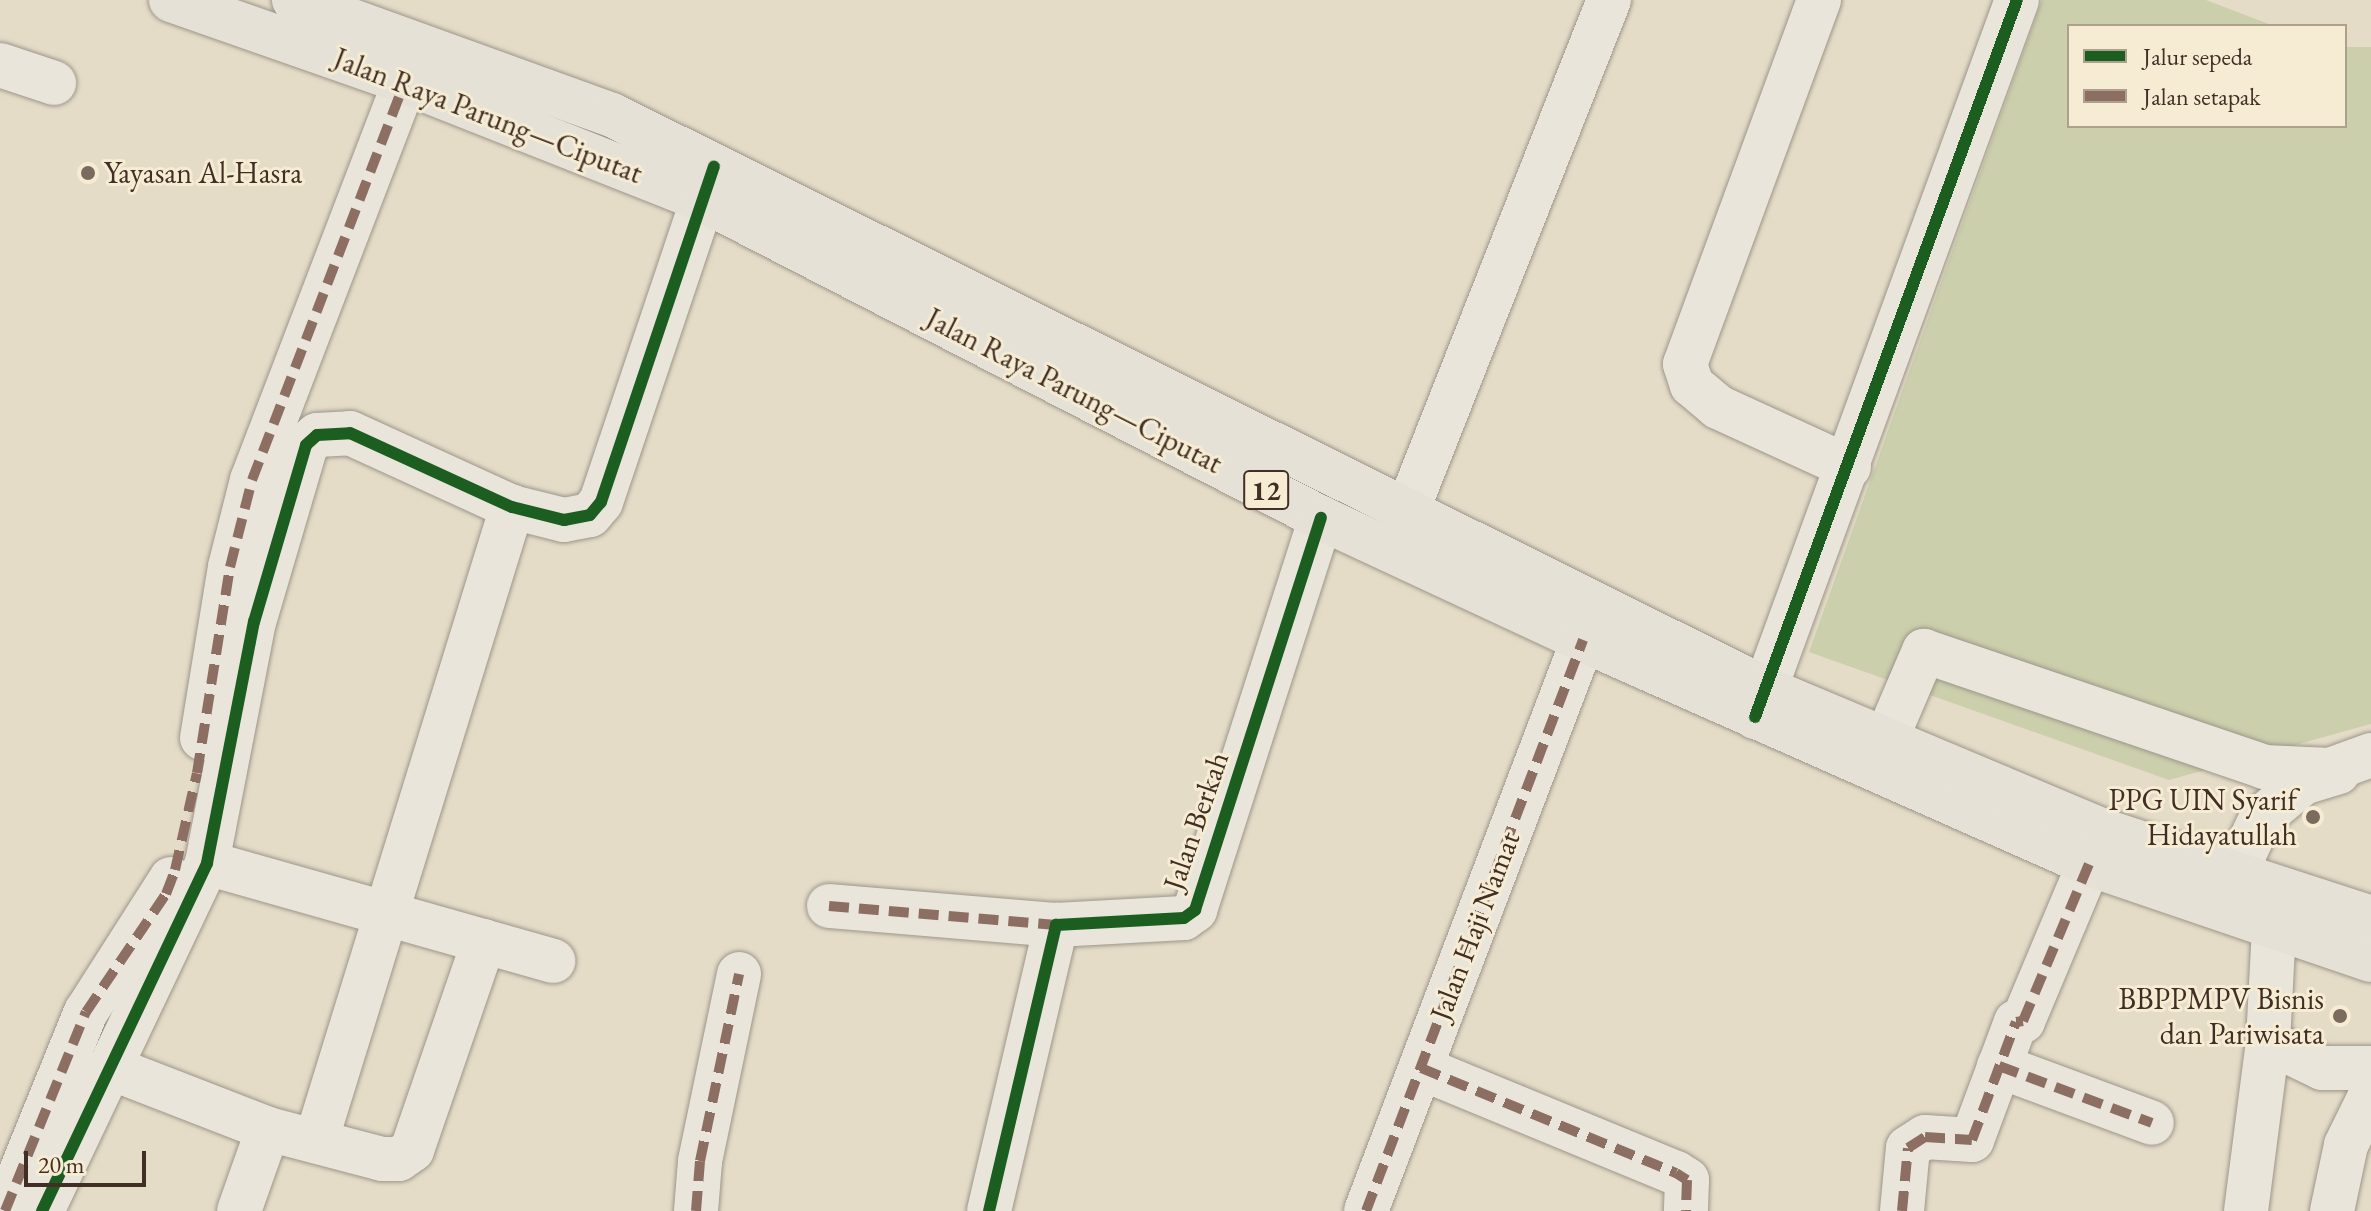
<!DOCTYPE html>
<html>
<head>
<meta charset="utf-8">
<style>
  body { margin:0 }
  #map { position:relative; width:2371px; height:1211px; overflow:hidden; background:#e5dcc8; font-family:"EB Garamond",serif }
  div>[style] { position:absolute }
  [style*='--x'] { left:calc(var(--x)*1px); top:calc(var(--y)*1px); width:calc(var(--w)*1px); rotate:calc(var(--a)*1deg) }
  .green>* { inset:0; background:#cbcfab }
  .roads { filter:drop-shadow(0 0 2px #9d9689) drop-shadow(0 0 2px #9d9689) }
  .minor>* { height:44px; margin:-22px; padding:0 22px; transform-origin:22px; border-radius:22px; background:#eae5db }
  .highway>* { height:44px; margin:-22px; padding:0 22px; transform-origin:22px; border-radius:22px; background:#e6e1d6 }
  .quiet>* { height:10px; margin-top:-5px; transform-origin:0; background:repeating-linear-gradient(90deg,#8d6e63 0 20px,transparent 0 30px) }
  .cycleway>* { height:12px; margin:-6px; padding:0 6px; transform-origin:6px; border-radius:6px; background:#1b5e20 }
  .dots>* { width:22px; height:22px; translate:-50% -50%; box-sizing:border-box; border:4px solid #f6ecd3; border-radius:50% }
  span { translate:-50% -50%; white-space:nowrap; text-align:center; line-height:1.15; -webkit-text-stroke:6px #f6ecd3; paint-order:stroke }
  .shield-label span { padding:2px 6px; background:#f6ecd3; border:2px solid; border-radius:6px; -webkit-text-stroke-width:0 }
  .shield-label { font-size:28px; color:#412e25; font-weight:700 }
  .street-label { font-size:30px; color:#412e25 }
  .poi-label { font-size:30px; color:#412e25 }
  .left { translate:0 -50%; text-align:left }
  .right { translate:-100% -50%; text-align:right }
  .legend { position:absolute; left:2067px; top:24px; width:280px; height:104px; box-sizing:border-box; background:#f6ecd3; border:2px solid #aea08d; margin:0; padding:10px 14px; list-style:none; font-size:24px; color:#412e25 }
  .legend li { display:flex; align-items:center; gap:16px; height:40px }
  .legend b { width:40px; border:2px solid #aea08d }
  .scale { position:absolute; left:24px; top:1151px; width:122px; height:36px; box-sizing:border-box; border:4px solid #412e25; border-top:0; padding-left:10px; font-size:24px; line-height:28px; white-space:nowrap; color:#412e25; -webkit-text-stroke:6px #f6ecd3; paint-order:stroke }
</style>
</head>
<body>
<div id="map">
  <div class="green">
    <i style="clip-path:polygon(2042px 0,2206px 0,2274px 26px,2069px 26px,2069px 126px,2345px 126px,2345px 47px,2371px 47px,2371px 724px,2169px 780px,1809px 652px)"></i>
  </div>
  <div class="roads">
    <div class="minor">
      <i style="--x:1819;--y:0;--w:388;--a:110.2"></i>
      <i style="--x:1685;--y:364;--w:22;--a:72"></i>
      <i style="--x:1692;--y:385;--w:34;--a:40"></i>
      <i style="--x:1718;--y:407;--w:144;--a:24.6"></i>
      <i style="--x:0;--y:65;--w:57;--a:18.4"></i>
      <i style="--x:1406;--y:514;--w:553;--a:-68.45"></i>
      <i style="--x:1755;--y:717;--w:763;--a:-69.93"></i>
      <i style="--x:202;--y:738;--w:173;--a:-80.7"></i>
      <i style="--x:230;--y:567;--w:90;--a:-75.8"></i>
      <i style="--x:252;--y:480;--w:426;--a:-69"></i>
      <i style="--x:1886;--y:740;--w:97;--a:-66.9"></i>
      <i style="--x:1924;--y:651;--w:359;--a:18.8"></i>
      <i style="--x:2264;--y:767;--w:66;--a:2.6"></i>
      <i style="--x:2330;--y:770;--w:44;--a:-20.1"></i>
      <i style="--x:207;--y:863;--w:360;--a:15.8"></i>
      <i style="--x:2235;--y:874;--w:62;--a:-65.1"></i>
      <i style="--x:2261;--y:818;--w:55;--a:-39.8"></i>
      <i style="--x:2303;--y:783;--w:37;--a:-17"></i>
      <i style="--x:829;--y:906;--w:228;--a:4.8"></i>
      <i style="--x:2268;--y:1042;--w:60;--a:25.7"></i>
      <i style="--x:2322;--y:1068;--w:49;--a:0"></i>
      <i style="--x:1999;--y:1066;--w:163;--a:20.4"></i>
      <i style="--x:111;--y:1068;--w:168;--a:21.2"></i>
      <i style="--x:268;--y:1129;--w:118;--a:14.7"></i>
      <i style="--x:382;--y:1159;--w:17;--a:0"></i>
      <i style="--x:399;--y:1159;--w:16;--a:-35"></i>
      <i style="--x:412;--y:1150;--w:221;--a:-71"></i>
      <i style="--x:1421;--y:1068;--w:276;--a:22.4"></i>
      <i style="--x:1676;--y:1173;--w:13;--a:32"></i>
      <i style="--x:1687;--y:1180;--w:31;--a:92"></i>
      <i style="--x:316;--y:1141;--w:664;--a:-72.82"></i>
      <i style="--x:5;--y:1211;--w:215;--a:-67.9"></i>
      <i style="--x:86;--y:1012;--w:158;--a:-57.4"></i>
      <i style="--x:42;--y:1211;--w:385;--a:-64.6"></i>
      <i style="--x:207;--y:863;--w:246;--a:-79"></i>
      <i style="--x:254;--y:622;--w:184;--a:-73.6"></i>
      <i style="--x:306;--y:445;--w:15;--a:-42"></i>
      <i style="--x:317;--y:435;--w:33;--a:-3"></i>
      <i style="--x:350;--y:433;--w:178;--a:24.6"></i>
      <i style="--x:512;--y:507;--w:54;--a:14"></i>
      <i style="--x:564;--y:520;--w:26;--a:-11"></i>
      <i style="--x:590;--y:515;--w:17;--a:-50"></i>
      <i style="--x:601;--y:502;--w:354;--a:-71.4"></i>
      <i style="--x:239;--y:1211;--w:87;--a:-70.5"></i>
      <i style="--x:696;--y:1211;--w:50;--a:-85.4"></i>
      <i style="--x:700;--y:1161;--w:191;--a:-78.2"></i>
      <i style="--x:989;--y:1211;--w:294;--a:-76.8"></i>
      <i style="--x:1056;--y:925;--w:128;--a:-3.1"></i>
      <i style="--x:1184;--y:918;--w:14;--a:-36"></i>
      <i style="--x:1195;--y:910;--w:412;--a:-72.2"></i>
      <i style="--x:1366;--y:1211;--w:611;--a:-69.19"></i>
      <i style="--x:1902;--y:1211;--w:63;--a:-84.6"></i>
      <i style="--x:1908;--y:1148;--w:20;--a:-33"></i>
      <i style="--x:1925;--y:1137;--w:47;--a:3.7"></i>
      <i style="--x:1972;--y:1140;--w:126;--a:-69.6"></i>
      <i style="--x:2016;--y:1022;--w:7;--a:-8"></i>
      <i style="--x:2023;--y:1021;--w:170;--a:-67.2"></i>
      <i style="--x:2246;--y:1211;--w:170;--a:-82.6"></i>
      <i style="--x:2268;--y:1042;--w:115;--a:-87"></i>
      <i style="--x:2274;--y:927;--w:36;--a:-71"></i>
      <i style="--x:2332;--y:1211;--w:67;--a:-78"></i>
      <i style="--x:2346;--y:1145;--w:57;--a:-63.9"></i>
    </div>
    <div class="highway">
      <i style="--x:171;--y:0;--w:248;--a:19.3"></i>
      <i style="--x:405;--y:82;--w:321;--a:21.6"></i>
      <i style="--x:703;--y:200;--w:695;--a:27.23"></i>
      <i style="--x:1321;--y:518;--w:289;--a:25"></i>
      <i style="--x:1583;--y:640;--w:553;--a:23.88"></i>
      <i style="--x:2089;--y:864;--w:298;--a:18.8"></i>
      <i style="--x:294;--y:0;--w:338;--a:19.9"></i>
      <i style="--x:612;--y:115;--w:1291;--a:26.45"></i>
      <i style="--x:1768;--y:690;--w:364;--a:22.8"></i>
      <i style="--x:2104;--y:831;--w:281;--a:18"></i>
    </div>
  </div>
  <div class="quiet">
    <i style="--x:829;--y:906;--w:228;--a:4.8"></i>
    <i style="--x:1999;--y:1066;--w:163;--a:20.4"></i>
    <i style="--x:1421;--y:1068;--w:276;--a:22.4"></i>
    <i style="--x:1676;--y:1173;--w:13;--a:32"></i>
    <i style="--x:1687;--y:1180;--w:31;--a:92"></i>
    <i style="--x:5;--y:1211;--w:215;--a:-67.9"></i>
    <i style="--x:86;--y:1012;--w:143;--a:-55.9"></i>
    <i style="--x:166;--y:894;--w:26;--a:-69"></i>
    <i style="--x:175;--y:870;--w:99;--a:-77.2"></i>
    <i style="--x:197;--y:773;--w:209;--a:-80.9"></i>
    <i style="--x:230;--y:567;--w:90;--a:-75.8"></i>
    <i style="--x:252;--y:480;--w:426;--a:-69"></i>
    <i style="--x:696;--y:1211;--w:50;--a:-85.4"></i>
    <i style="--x:700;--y:1161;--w:191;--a:-78.2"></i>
    <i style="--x:1366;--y:1211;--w:611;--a:-69.19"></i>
    <i style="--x:1902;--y:1211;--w:63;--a:-84.6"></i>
    <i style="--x:1908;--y:1148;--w:20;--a:-33"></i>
    <i style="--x:1925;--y:1137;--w:47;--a:3.7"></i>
    <i style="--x:1972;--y:1140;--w:126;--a:-69.6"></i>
    <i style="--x:2016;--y:1022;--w:7;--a:-8"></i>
    <i style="--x:2023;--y:1021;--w:170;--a:-67.2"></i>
  </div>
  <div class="cycleway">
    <i style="--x:1755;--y:717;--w:763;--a:-69.93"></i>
    <i style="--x:42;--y:1211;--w:385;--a:-64.6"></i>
    <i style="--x:207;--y:863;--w:246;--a:-79"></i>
    <i style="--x:254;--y:622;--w:184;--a:-73.6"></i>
    <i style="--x:306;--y:445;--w:15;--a:-42"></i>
    <i style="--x:317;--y:435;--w:33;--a:-3"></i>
    <i style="--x:350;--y:433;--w:178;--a:24.6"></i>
    <i style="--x:512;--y:507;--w:54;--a:14"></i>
    <i style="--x:564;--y:520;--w:26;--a:-11"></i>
    <i style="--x:590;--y:515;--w:17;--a:-50"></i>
    <i style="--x:601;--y:502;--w:354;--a:-71.4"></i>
    <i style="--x:989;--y:1211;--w:294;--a:-76.8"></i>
    <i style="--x:1056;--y:925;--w:128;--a:-3.1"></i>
    <i style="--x:1184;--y:918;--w:14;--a:-36"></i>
    <i style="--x:1195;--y:910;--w:412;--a:-72.2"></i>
  </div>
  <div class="dots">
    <i style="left:88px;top:173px;background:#7a6b5e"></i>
    <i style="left:2313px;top:817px;background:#7a6b5e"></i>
    <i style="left:2340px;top:1016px;background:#7a6b5e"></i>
  </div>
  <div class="shield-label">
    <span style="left:1266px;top:490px">12</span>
  </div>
  <div class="street-label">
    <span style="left:488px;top:116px;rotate:21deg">Jalan Raya Parung—Ciputat</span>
    <span style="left:1074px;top:391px;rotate:27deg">Jalan Raya Parung—Ciputat</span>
    <span style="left:1196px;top:821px;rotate:-71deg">Jalan Berkah</span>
    <span style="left:1475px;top:926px;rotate:-69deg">Jalan Haji Namat</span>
  </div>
  <div class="poi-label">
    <span class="left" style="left:104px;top:173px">Yayasan Al-Hasra</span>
    <span class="right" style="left:2297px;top:817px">PPG UIN Syarif<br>Hidayatullah</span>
    <span class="right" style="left:2324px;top:1016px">BBPPMPV Bisnis<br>dan Pariwisata</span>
  </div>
  <ul class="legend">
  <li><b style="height:10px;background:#1b5e20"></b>Jalur sepeda</li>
  <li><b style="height:10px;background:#8d6e63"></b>Jalan setapak</li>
  </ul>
  <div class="scale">20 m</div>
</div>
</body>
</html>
